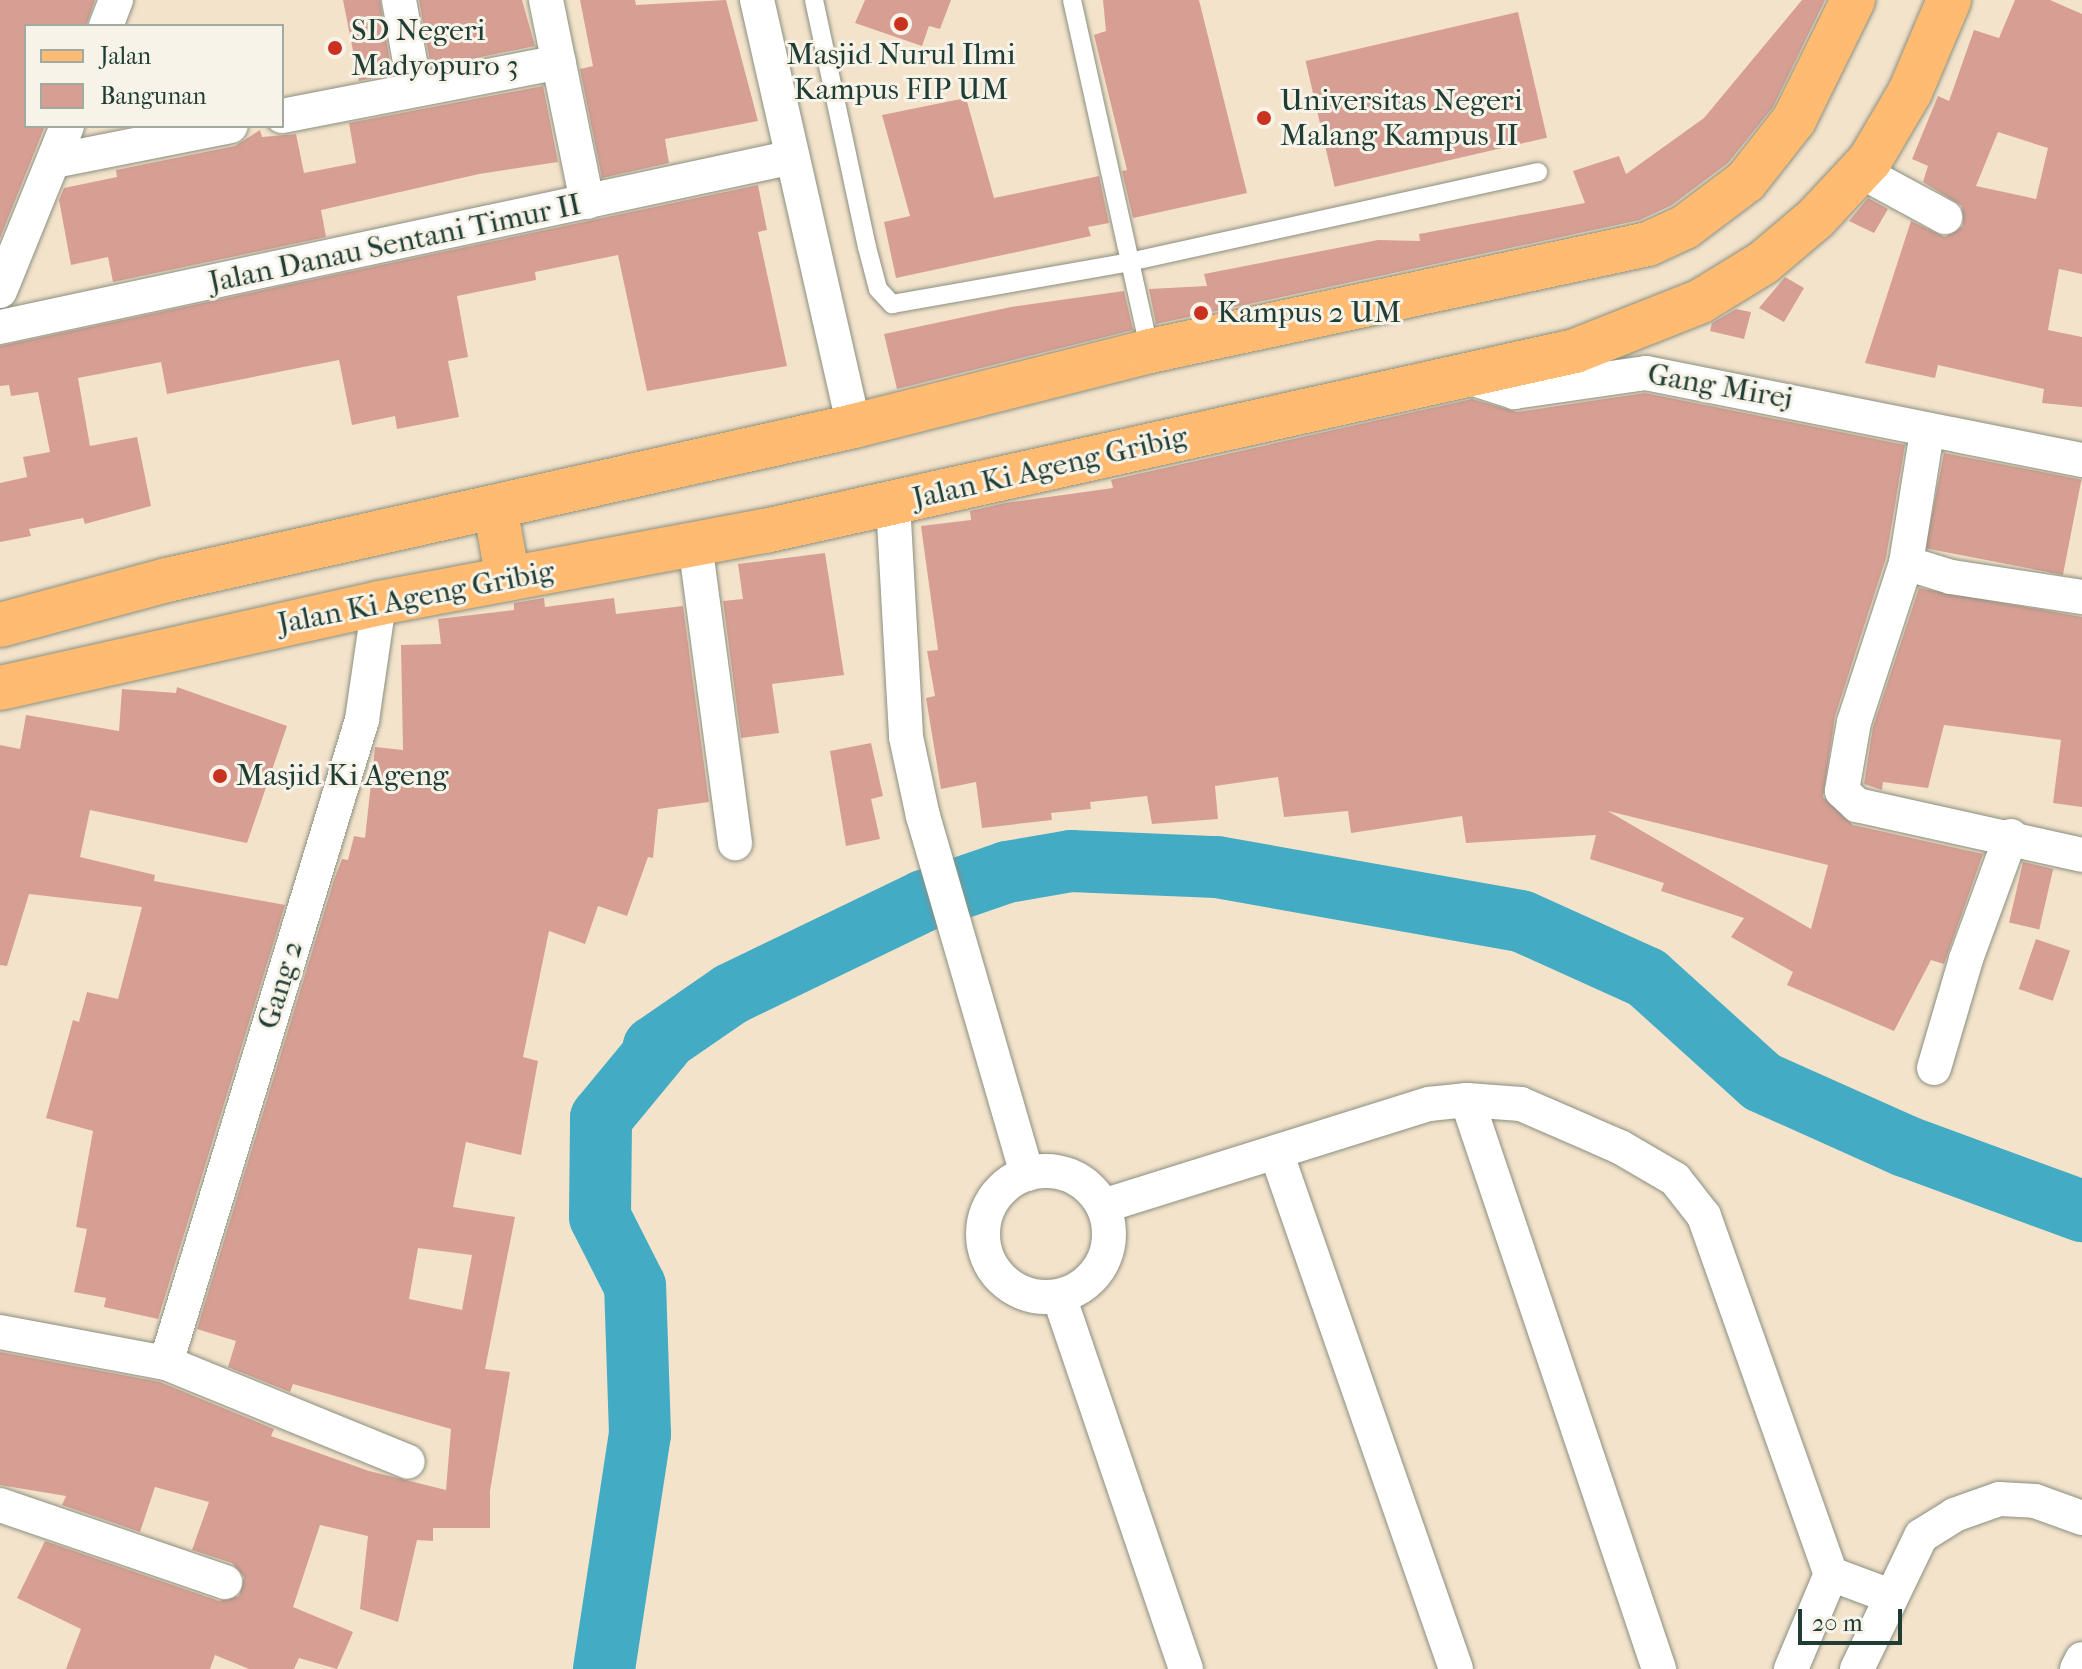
<!DOCTYPE html>
<html>
<head>
<meta charset="utf-8">
<style>
  body { margin:0 }
  #map { position:relative; width:2082px; height:1669px; overflow:hidden; background:#f4e3cb; font-family:"IM FELL French Canon",serif }
  div>[style] { position:absolute }
  [style*='--x'] { left:calc(var(--x)*1px); top:calc(var(--y)*1px); width:calc(var(--w)*1px); rotate:calc(var(--a)*1deg) }
  .river>* { height:62px; margin:-31px; padding:0 31px; transform-origin:31px; border-radius:31px; background:#44abc4 }
  .building>* { inset:0; background:#d79f94; transform-origin:0 0 }
  .roads { filter:drop-shadow(0 0 2px #8a9080) drop-shadow(0 0 2px #8a9080) }
  .lane>* { height:18px; margin:-9px; padding:0 9px; transform-origin:9px; border-radius:9px; background:#fff }
  .street>* { height:34px; margin:-17px; padding:0 17px; transform-origin:17px; border-radius:17px; background:#fff }
  .street>.ring { margin:-17px; padding:0; box-sizing:content-box; background:none; border:34px solid #fff; border-radius:50% }
  .primary>* { height:44px; margin:-22px; padding:0 22px; transform-origin:22px; border-radius:22px; background:#ffbb71 }
  .dots>* { width:22px; height:22px; translate:-50% -50%; box-sizing:border-box; border:4px solid #f7f3e8; border-radius:50% }
  span { translate:-50% -50%; white-space:nowrap; text-align:center; line-height:1.15; -webkit-text-stroke:6px #f7f3e8; paint-order:stroke }
  .poi-label { font-size:30px; color:#1f3d34 }
  .left { translate:0 -50%; text-align:left }
  .street-label { font-size:30px; color:#1f3d34 }
  .legend { position:absolute; left:24px; top:24px; width:260px; height:104px; box-sizing:border-box; background:#f7f3e8; border:2px solid #a1aaa0; margin:0; padding:10px 14px; list-style:none; font-size:24px; color:#1f3d34 }
  .legend li { display:flex; align-items:center; gap:16px; height:40px }
  .legend b { width:40px; border:2px solid #a1aaa0 }
  .scale { position:absolute; left:1798px; top:1609px; width:104px; height:36px; box-sizing:border-box; border:4px solid #1f3d34; border-top:0; padding-left:10px; font-size:24px; line-height:28px; white-space:nowrap; color:#1f3d34; -webkit-text-stroke:6px #f7f3e8; paint-order:stroke }
</style>
</head>
<body>
<div id="map">
  <div class="river">
    <i style="--x:604;--y:1669;--w:238;--a:-81.3"></i>
    <i style="--x:640;--y:1434;--w:148;--a:-91.9"></i>
    <i style="--x:635;--y:1286;--w:77;--a:-116.9"></i>
    <i style="--x:600;--y:1217;--w:99;--a:-89.4"></i>
    <i style="--x:601;--y:1118;--w:96;--a:-50.5"></i>
    <i style="--x:662;--y:1044;--w:9;--a:159"></i>
    <i style="--x:654;--y:1047;--w:93;--a:-34.5"></i>
    <i style="--x:731;--y:994;--w:213;--a:-25.8"></i>
    <i style="--x:923;--y:901;--w:89;--a:-19"></i>
    <i style="--x:1007;--y:872;--w:65;--a:-9.8"></i>
    <i style="--x:1071;--y:861;--w:146;--a:2.4"></i>
    <i style="--x:1217;--y:867;--w:309;--a:10.1"></i>
    <i style="--x:1521;--y:921;--w:138;--a:24.3"></i>
    <i style="--x:1647;--y:978;--w:155;--a:42.1"></i>
    <i style="--x:1762;--y:1082;--w:157;--a:24.1"></i>
    <i style="--x:1905;--y:1146;--w:189;--a:20.2"></i>
  </div>
  <div class="building">
    <i style="clip-path:polygon(0 0,95px 0,86px 26px,26px 26px,26px 126px,45px 126px,0 238px)"></i>
    <i style="clip-path:polygon(343px 0,380px 0,392px 74px,359px 81px)"></i>
    <i style="clip-path:polygon(419px 0,522px 0,535px 46px,431px 67px)"></i>
    <i style="clip-path:polygon(580px 0,635px 0,636px 5px,726px 0,758px 121px,665px 139px,669px 163px,602px 178px,580px 69px,593px 66px)"></i>
    <i style="clip-path:polygon(865px 0,951px 0,940px 29px,929px 26px,922px 46px,855px 23px)"></i>
    <i style="clip-path:polygon(1103px 0,1199px 0,1247px 193px,1133px 218px,1122px 171px,1127px 170px,1094px 35px,1106px 31px)"></i>
    <i style="clip-path:polygon(1802px 0,1825px 0,1773px 107px,1728px 163px,1672px 205px,1640px 220px,1156px 324px,1149px 289px,1207px 286px,1204px 274px,1378px 240px,1420px 241px,1419px 234px,1585px 203px,1573px 171px,1619px 156px,1626px 174px,1704px 118px)"></i>
    <i style="clip-path:polygon(evenodd,2015px 0,2050px 0,2082px 14px,2082px 274px,2059px 269px,2048px 330px,2082px 337px,2082px 407px,2042px 403px,2044px 389px,1938px 365px,1935px 378px,1865px 363px,1911px 221px,1945px 237px,1963px 226px,1962px 206px,1923px 182px,1928px 166px,1912px 159px,1938px 96px,1949px 101px,1974px 30px,1999px 38px,2015px 0,1998px 132px,2048px 148px,2036px 199px,1976px 186px,1998px 132px)"></i>
    <i style="left:1518px;top:12px;width:129px;height:218px;rotate:77deg"></i>
    <i style="clip-path:polygon(543px 86px,558px 162px,479px 174px,321px 210px,326px 237px,113px 282px,108px 257px,71px 265px,59px 200px,64px 188px,117px 177px,116px 170px,235px 146px,260px 130px,262px 137px,296px 134px,304px 173px,356px 163px,349px 123px)"></i>
    <i style="clip-path:polygon(966px 98px,994px 198px,1099px 176px,1109px 223px,1088px 227px,1091px 236px,896px 278px,884px 222px,910px 216px,882px 115px)"></i>
    <i style="clip-path:polygon(758px 185px,767px 230px,758px 232px,787px 366px,647px 391px,618px 255px,535px 272px,536px 280px,457px 296px,468px 357px,448px 361px,459px 417px,397px 429px,395px 416px,352px 425px,339px 360px,167px 394px,161px 362px,78px 378px,90px 446px,137px 437px,151px 506px,85px 524px,83px 518px,29px 529px,31px 536px,0 542px,0 483px,27px 477px,23px 457px,50px 452px,38px 392px,11px 396px,9px 385px,0 386px,0 346px)"></i>
    <i style="clip-path:polygon(1868px 198px,1888px 209px,1874px 233px,1849px 221px)"></i>
    <i style="clip-path:polygon(1785px 277px,1804px 288px,1784px 322px,1759px 308px)"></i>
    <i style="clip-path:polygon(1124px 291px,1133px 330px,897px 389px,884px 334px,1011px 307px)"></i>
    <i style="clip-path:polygon(1736px 309px,1751px 312px,1744px 339px,1710px 331px,1712px 323px)"></i>
    <i style="clip-path:polygon(evenodd,1645px 393px,1905px 445px,1886px 558px,1835px 716px,1823px 797px,1853px 825px,1983px 854px,1944px 964px,1931px 960px,1894px 1031px,1787px 985px,1793px 972px,1731px 937px,1744px 918px,1661px 891px,1664px 883px,1590px 859px,1596px 835px,1466px 843px,1462px 816px,1351px 833px,1348px 811px,1284px 817px,1278px 777px,1215px 786px,1218px 819px,1152px 824px,1147px 796px,1090px 802px,1091px 809px,1051px 813px,1052px 820px,982px 828px,976px 782px,941px 789px,926px 698px,935px 696px,927px 651px,938px 650px,921px 526px,971px 520px,970px 511px,1005px 503px,1113px 488px,1111px 480px,1472px 399px,1517px 412px,1645px 393px,1608px 811px,1828px 865px,1811px 929px,1642px 831px,1608px 811px)"></i>
    <i style="left:1944px;top:453px;width:140px;height:97px;rotate:11deg"></i>
    <i style="clip-path:polygon(825px 553px,844px 675px,772px 684px,779px 733px,741px 738px,723px 601px,743px 599px,738px 564px)"></i>
    <i style="clip-path:polygon(1919px 588px,2082px 617px,2082px 807px,2053px 803px,2061px 740px,1944px 725px,1928px 788px,1883px 782px,1882px 790px,1864px 784px,1873px 727px)"></i>
    <i style="clip-path:polygon(evenodd,544px 598px,545px 607px,614px 598px,616px 614px,683px 606px,709px 802px,658px 809px,653px 858px,648px 857px,627px 916px,598px 906px,585px 944px,549px 931px,523px 1057px,538px 1061px,521px 1155px,466px 1142px,453px 1207px,515px 1217px,485px 1369px,510px 1372px,490px 1491px,490px 1528px,433px 1528px,433px 1541px,417px 1540px,398px 1622px,360px 1609px,368px 1536px,320px 1525px,293px 1607px,353px 1632px,337px 1669px,299px 1658px,294px 1669px,249px 1669px,215px 1655px,210px 1669px,66px 1669px,81px 1629px,17px 1598px,45px 1541px,219px 1601px,239px 1596px,244px 1577px,232px 1563px,192px 1550px,209px 1502px,155px 1487px,140px 1532px,62px 1505px,66px 1496px,0 1485px,0 1352px,160px 1382px,274px 1429px,271px 1436px,369px 1471px,446px 1490px,451px 1429px,293px 1384px,290px 1392px,228px 1367px,236px 1341px,197px 1329px,334px 880px,342px 859px,348px 860px,354px 836px,365px 838px,375px 747px,403px 750px,401px 645px,441px 644px,438px 619px,514px 610px,514px 603px,544px 598px,418px 1248px,472px 1255px,462px 1310px,409px 1299px,418px 1248px)"></i>
    <i style="clip-path:polygon(177px 687px,287px 726px,247px 843px,90px 810px,80px 857px,155px 875px,154px 881px,285px 905px,158px 1319px,104px 1307px,106px 1298px,74px 1292px,87px 1229px,76px 1227px,93px 1131px,46px 1118px,73px 1020px,79px 1022px,87px 992px,118px 999px,142px 907px,29px 894px,7px 966px,0 965px,0 745px,20px 749px,26px 715px,119px 731px,122px 689px,176px 693px)"></i>
    <i style="clip-path:polygon(871px 743px,883px 796px,871px 799px,880px 839px,846px 846px,830px 751px)"></i>
    <i style="left:2023px;top:862px;width:31px;height:62px;rotate:13deg"></i>
    <i style="left:2036px;top:939px;width:36px;height:53px;rotate:19deg"></i>
  </div>
  <div class="roads">
    <div class="lane">
      <i style="--x:814;--y:0;--w:253;--a:77.9"></i>
      <i style="--x:867;--y:247;--w:43;--a:75.3"></i>
      <i style="--x:878;--y:289;--w:21;--a:47"></i>
      <i style="--x:892;--y:304;--w:241;--a:-10"></i>
      <i style="--x:1129;--y:262;--w:419;--a:-12.4"></i>
      <i style="--x:1072;--y:0;--w:360;--a:77.5"></i>
    </div>
    <div class="street">
      <i style="--x:399;--y:0;--w:91;--a:79.9"></i>
      <i style="--x:546;--y:0;--w:206;--a:78.5"></i>
      <i style="--x:757;--y:0;--w:437;--a:77.2"></i>
      <i style="--x:106;--y:26;--w:28;--a:-69"></i>
      <i style="--x:282;--y:116;--w:282;--a:-11"></i>
      <i style="--x:54;--y:161;--w:180;--a:-11.2"></i>
      <i style="--x:1860;--y:171;--w:97;--a:28.4"></i>
      <i style="--x:0;--y:291;--w:178;--a:-67.9"></i>
      <i style="--x:0;--y:327;--w:807;--a:-12.09"></i>
      <i style="--x:1465;--y:376;--w:52;--a:18.1"></i>
      <i style="--x:1514;--y:392;--w:133;--a:-8.2"></i>
      <i style="--x:1646;--y:373;--w:445;--a:11.3"></i>
      <i style="--x:1927;--y:432;--w:133;--a:99.1"></i>
      <i style="--x:1906;--y:563;--w:167;--a:108.1"></i>
      <i style="--x:1854;--y:722;--w:70;--a:99.9"></i>
      <i style="--x:1842;--y:791;--w:21;--a:43"></i>
      <i style="--x:1857;--y:805;--w:230;--a:12.5"></i>
      <i style="--x:893;--y:503;--w:234;--a:86.8"></i>
      <i style="--x:906;--y:737;--w:81;--a:77.9"></i>
      <i style="--x:923;--y:816;--w:373;--a:73.8"></i>
      <i style="--x:695;--y:543;--w:303;--a:82.4"></i>
      <i style="--x:1906;--y:563;--w:47;--a:17.3"></i>
      <i style="--x:1951;--y:577;--w:133;--a:8.7"></i>
      <i style="--x:1934;--y:1068;--w:114;--a:-73.6"></i>
      <i style="--x:1966;--y:959;--w:131;--a:-69.9"></i>
      <i style="--x:1467;--y:1100;--w:601;--a:71.35"></i>
      <i style="--x:1276;--y:1152;--w:547;--a:70.8"></i>
      <i class="ring" style="left:983px;top:1171px;width:92px;height:92px"></i>
      <i style="--x:1103;--y:1206;--w:342;--a:-17.4"></i>
      <i style="--x:1429;--y:1104;--w:38;--a:-6"></i>
      <i style="--x:1467;--y:1100;--w:54;--a:4.2"></i>
      <i style="--x:1521;--y:1104;--w:108;--a:23.5"></i>
      <i style="--x:1620;--y:1147;--w:64;--a:30.2"></i>
      <i style="--x:1675;--y:1179;--w:47;--a:51.9"></i>
      <i style="--x:1704;--y:1216;--w:380;--a:70.5"></i>
      <i style="--x:1831;--y:1574;--w:63;--a:20.4"></i>
      <i style="--x:1059;--y:1296;--w:394;--a:71.2"></i>
      <i style="--x:0;--y:1332;--w:169;--a:10.6"></i>
      <i style="--x:166;--y:1363;--w:261;--a:22.2"></i>
      <i style="--x:166;--y:1363;--w:672;--a:-73.05"></i>
      <i style="--x:362;--y:720;--w:118;--a:-81.7"></i>
      <i style="--x:0;--y:1505;--w:238;--a:18.9"></i>
      <i style="--x:1791;--y:1669;--w:103;--a:-67.2"></i>
      <i style="--x:1857;--y:1669;--w:148;--a:-64.3"></i>
      <i style="--x:1921;--y:1536;--w:39;--a:-32"></i>
      <i style="--x:1954;--y:1515;--w:48;--a:-19.6"></i>
      <i style="--x:1999;--y:1499;--w:36;--a:3"></i>
      <i style="--x:2035;--y:1501;--w:50;--a:19.9"></i>
      <i style="--x:2077;--y:1669;--w:11;--a:-63"></i>
    </div>
    <div class="primary">
      <i style="--x:495;--y:507;--w:73;--a:79.8"></i>
      <i style="--x:0;--y:625;--w:173;--a:-15.1"></i>
      <i style="--x:167;--y:580;--w:704;--a:-12.63"></i>
      <i style="--x:854;--y:426;--w:305;--a:-14.2"></i>
      <i style="--x:1150;--y:351;--w:509;--a:-12.13"></i>
      <i style="--x:1648;--y:244;--w:41;--a:-24.7"></i>
      <i style="--x:1685;--y:227;--w:76;--a:-37"></i>
      <i style="--x:1746;--y:181;--w:78;--a:-51.8"></i>
      <i style="--x:1794;--y:120;--w:134;--a:-63.8"></i>
      <i style="--x:0;--y:688;--w:388;--a:-12.6"></i>
      <i style="--x:379;--y:603;--w:393;--a:-10.6"></i>
      <i style="--x:765;--y:531;--w:830;--a:-12.53"></i>
      <i style="--x:1575;--y:351;--w:136;--a:-21.6"></i>
      <i style="--x:1701;--y:301;--w:73;--a:-31.5"></i>
      <i style="--x:1763;--y:263;--w:70;--a:-40.3"></i>
      <i style="--x:1816;--y:218;--w:79;--a:-47"></i>
      <i style="--x:1870;--y:160;--w:79;--a:-59.5"></i>
      <i style="--x:1910;--y:92;--w:100;--a:-67"></i>
    </div>
  </div>
  <div class="dots">
    <i style="left:901px;top:24px;background:#c8321e"></i>
    <i style="left:335px;top:48px;background:#c8321e"></i>
    <i style="left:1264px;top:118px;background:#c8321e"></i>
    <i style="left:1201px;top:313px;background:#c8321e"></i>
    <i style="left:220px;top:776px;background:#c8321e"></i>
  </div>
  <div class="poi-label">
    <span class="left" style="left:351px;top:48px">SD Negeri<br>Madyopuro 3</span>
    <span style="left:901px;top:72px">Masjid Nurul Ilmi<br>Kampus FIP UM</span>
    <span class="left" style="left:1280px;top:118px">Universitas Negeri<br>Malang Kampus II</span>
    <span class="left" style="left:1217px;top:313px">Kampus 2 UM</span>
    <span class="left" style="left:236px;top:776px">Masjid Ki Ageng</span>
  </div>
  <div class="street-label">
    <span style="left:395px;top:244px;rotate:-12deg">Jalan Danau Sentani Timur II</span>
    <span style="left:1720px;top:387px;rotate:10deg">Gang Mirej</span>
    <span style="left:1050px;top:468px;rotate:-13deg">Jalan Ki Ageng Gribig</span>
    <span style="left:416px;top:598px;rotate:-11deg">Jalan Ki Ageng Gribig</span>
    <span style="left:281px;top:985px;rotate:-73deg">Gang 2</span>
  </div>
  <ul class="legend">
  <li><b style="height:10px;background:#ffbb71"></b>Jalan</li>
  <li><b style="height:22px;background:#d79f94"></b>Bangunan</li>
  </ul>
  <div class="scale">20 m</div>
</div>
</body>
</html>
